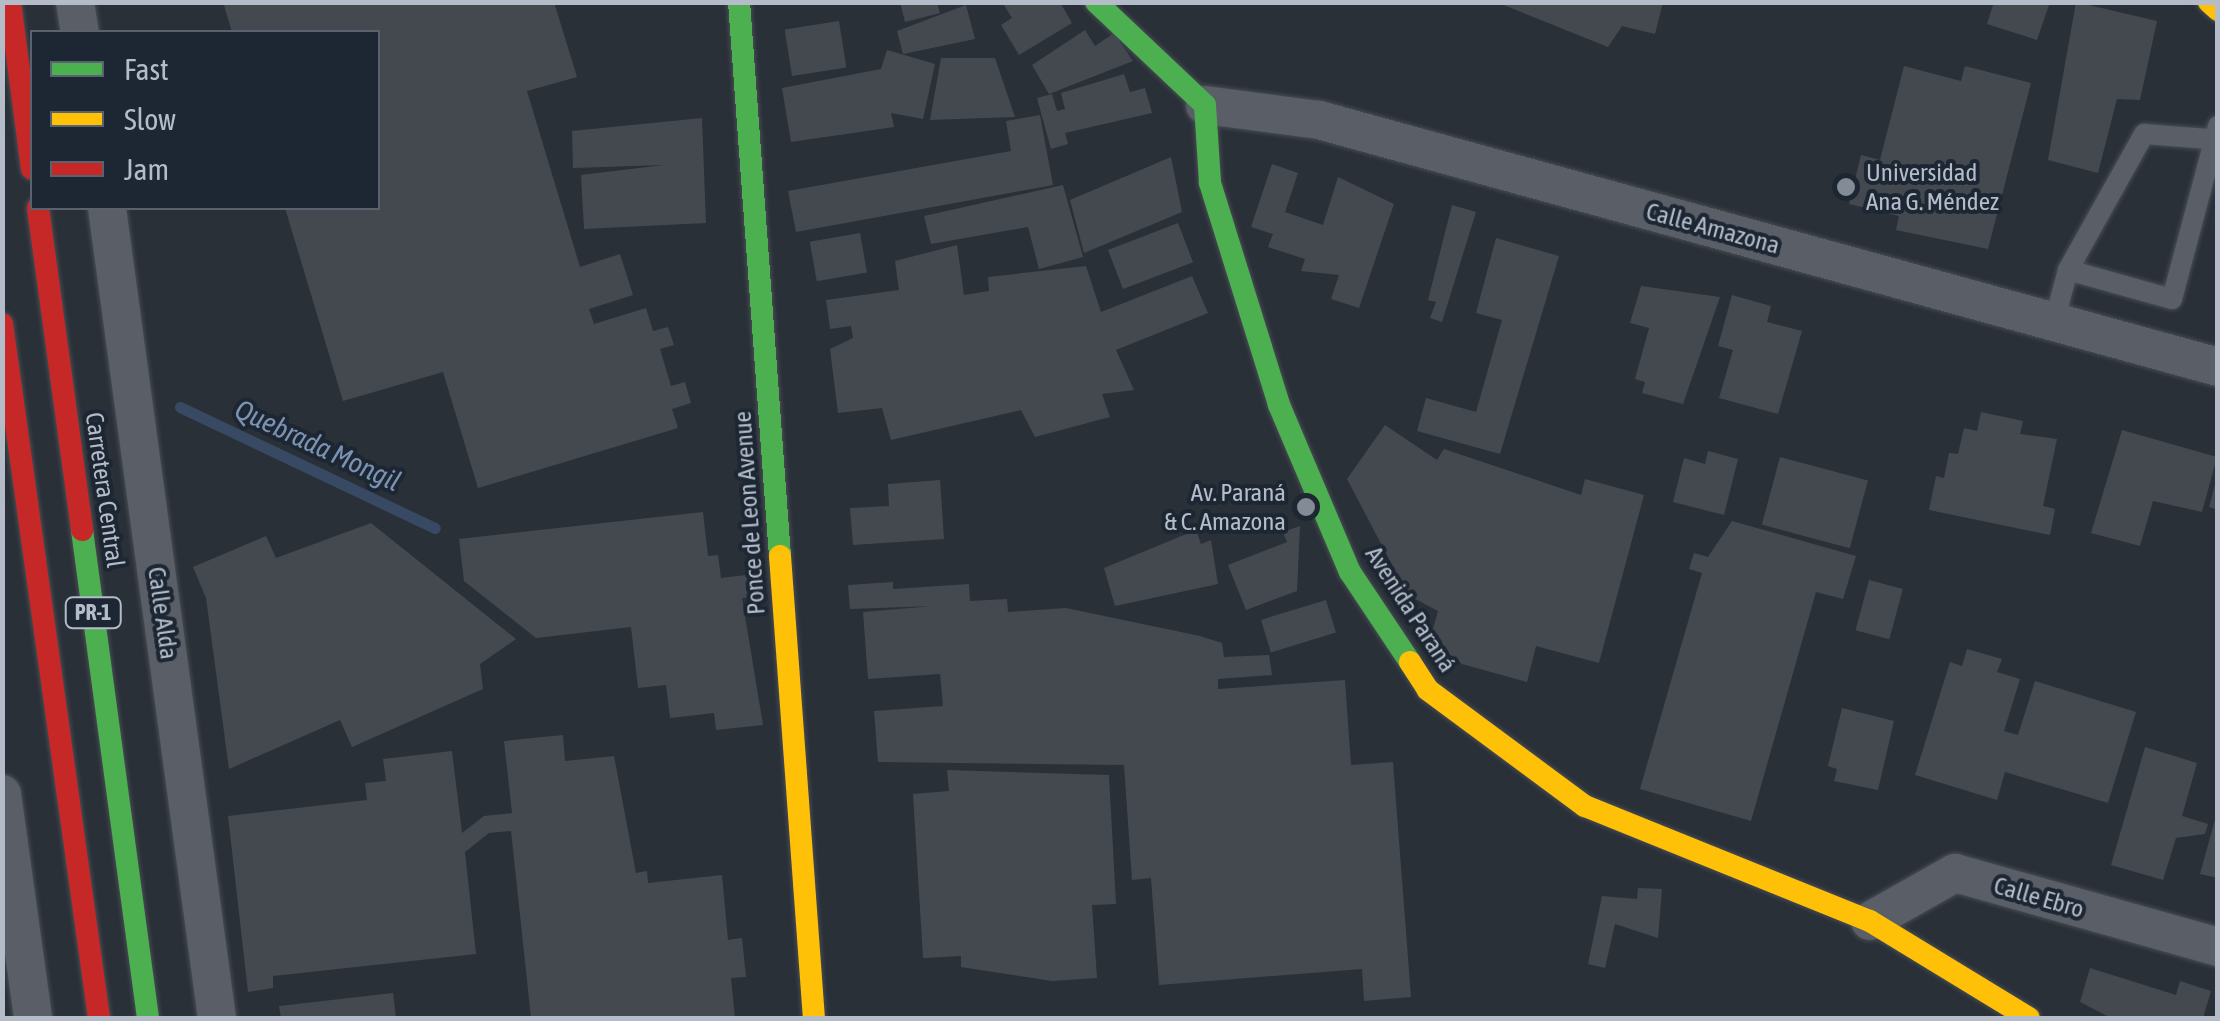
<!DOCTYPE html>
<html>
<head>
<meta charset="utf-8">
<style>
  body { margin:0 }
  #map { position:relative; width:2220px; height:1021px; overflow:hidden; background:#2a3038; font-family:"Asap Condensed",sans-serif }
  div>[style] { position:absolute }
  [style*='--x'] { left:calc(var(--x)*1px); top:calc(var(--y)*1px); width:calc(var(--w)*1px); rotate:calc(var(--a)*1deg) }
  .stream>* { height:11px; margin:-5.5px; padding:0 5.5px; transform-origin:5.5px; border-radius:5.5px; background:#384963 }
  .building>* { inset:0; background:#444950; transform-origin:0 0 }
  .roads { filter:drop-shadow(0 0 2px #484c53) drop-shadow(0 0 2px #484c53) }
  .lane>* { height:20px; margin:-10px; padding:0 10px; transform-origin:10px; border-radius:10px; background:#5a5e66 }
  .street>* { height:38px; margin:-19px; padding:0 19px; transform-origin:19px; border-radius:19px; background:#5a5e66 }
  .fast>* { height:22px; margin:-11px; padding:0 11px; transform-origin:11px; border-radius:11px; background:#4caf50 }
  .slow>* { height:22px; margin:-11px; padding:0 11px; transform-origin:11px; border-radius:11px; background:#ffc107 }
  .jam>* { height:22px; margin:-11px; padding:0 11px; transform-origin:11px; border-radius:11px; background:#c62828 }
  .dots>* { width:28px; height:28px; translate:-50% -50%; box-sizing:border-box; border:5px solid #1d2633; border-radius:50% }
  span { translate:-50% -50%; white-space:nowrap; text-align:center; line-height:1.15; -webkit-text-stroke:8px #1d2633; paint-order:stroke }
  .shield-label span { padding:2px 8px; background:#1d2633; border:2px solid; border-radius:8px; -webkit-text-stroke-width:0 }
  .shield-label { font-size:22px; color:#b4bcc9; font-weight:700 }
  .poi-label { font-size:25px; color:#b4bcc9 }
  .left { translate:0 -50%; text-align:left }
  .right { translate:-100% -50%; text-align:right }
  .street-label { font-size:25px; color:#b4bcc9 }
  .water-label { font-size:28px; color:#7c92b1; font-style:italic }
  .frame { position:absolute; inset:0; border:5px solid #b4bcc9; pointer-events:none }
  .legend { position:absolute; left:30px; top:30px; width:350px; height:180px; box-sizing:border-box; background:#1d2633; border:2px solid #59626f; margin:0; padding:12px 18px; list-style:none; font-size:30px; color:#b4bcc9 }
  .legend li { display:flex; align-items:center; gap:20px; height:50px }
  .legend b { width:50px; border:2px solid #59626f }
</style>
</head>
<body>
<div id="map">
  <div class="stream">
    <i style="--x:180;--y:407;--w:282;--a:25.4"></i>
  </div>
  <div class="building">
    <i style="clip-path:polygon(223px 2px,554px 2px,577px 77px,527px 91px,580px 267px,620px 254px,633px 295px,589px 309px,594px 324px,646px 308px,653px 331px,668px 327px,674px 345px,660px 349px,671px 386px,685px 382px,691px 403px,672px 409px,678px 428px,478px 488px,443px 372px,343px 401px,285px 208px,378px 208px,378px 32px,232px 32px)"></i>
    <i style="clip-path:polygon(900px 2px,937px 2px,940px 13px,905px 22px)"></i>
    <i style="clip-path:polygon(1002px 2px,1060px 2px,1072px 23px,1019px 55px,1001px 25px,1012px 18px)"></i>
    <i style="clip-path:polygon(1496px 2px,1663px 2px,1655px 34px,1622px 26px,1608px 47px)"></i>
    <i style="clip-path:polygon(1994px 2px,2050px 2px,2037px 40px,1987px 24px)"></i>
    <i style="clip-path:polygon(2076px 2px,2157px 21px,2140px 100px,2117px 99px,2098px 173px,2048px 160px)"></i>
    <i style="clip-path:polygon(966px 5px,975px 39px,903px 54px,897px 31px)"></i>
    <i style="left:839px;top:21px;width:47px;height:55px;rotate:81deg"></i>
    <i style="clip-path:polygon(1085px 30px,1095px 46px,1114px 33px,1133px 61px,1049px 94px,1032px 65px)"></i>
    <i style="clip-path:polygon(887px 50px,935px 64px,923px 119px,891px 113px,894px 127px,791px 142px,782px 88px,881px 69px)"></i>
    <i style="clip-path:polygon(941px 58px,995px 58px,1015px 117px,930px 120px)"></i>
    <i style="clip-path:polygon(1904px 66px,1961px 81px,1965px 66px,2031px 83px,1988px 249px,1896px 230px,1899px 216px,1849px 204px,1861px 155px,1880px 160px)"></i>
    <i style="clip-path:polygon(1124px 74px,1130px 92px,1145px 88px,1152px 113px,1065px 133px,1068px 144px,1051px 149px,1037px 98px,1052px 94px,1057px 111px,1065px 109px,1061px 93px)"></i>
    <i style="clip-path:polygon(1040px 115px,1053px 185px,796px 232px,788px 191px,1011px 151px,1006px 121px)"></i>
    <i style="clip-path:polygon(702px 118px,706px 223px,584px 229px,581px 175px,664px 165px,573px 168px,572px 131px)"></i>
    <i style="clip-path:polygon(1171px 157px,1182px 212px,1084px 253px,1070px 200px)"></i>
    <i style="clip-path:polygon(1272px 164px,1298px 173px,1285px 212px,1323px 225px,1338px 177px,1394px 204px,1359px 308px,1331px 299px,1339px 275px,1301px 271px,1305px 259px,1268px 247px,1273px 234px,1251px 227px)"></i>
    <i style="clip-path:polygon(1063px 185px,1083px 257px,1039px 269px,1028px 227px,931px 244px,924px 216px)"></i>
    <i style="clip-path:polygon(1452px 205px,1476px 212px,1442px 322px,1430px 318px,1436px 302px,1428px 300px)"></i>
    <i style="left:1178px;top:223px;width:42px;height:75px;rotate:69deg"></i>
    <i style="left:860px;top:233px;width:40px;height:51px;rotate:80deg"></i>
    <i style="clip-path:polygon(1496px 238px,1559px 256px,1500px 454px,1417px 431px,1426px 398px,1476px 412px,1502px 320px,1476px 313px)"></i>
    <i style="clip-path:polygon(957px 245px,964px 295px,989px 291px,988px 277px,1086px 266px,1101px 312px,1192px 276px,1208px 313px,1116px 350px,1134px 390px,1102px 394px,1110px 417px,1035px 437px,1021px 410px,891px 440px,882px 408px,838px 413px,830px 349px,853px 338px,851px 326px,830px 329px,826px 300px,899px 290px,895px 261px)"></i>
    <i style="clip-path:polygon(1641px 286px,1720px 297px,1683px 404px,1642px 393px,1645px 382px,1635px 379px,1649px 328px,1630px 323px)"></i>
    <i style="clip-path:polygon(1732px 295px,1771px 306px,1767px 322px,1802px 331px,1778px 414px,1719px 398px,1733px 350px,1718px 346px)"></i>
    <i style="clip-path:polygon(1981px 412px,2023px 421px,2020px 434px,2057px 439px,2043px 506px,2055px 509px,2050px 535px,1929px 510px,1936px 476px,1944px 478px,1949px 453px,1958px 454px,1964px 428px,1977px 431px)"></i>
    <i style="clip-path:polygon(1385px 425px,1437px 460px,1444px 449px,1581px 495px,1585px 479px,1644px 495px,1599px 663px,1536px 646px,1527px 682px,1462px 664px,1430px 639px,1438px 611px,1408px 595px,1347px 479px)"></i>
    <i style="clip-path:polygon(2122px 430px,2217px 457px,2202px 512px,2153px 501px,2140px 546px,2091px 533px)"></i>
    <i style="clip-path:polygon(1708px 451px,1738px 459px,1724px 515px,1673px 502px,1684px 458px,1705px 464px)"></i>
    <i style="left:1780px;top:457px;width:91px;height:70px;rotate:15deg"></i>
    <i style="clip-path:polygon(940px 480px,944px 539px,853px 545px,850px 508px,889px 506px,888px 484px)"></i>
    <i style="clip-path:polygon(2216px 481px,2218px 482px,2218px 510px,2209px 507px)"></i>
    <i style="clip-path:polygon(703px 512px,708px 556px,718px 555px,721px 578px,754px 574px,758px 597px,742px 598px,763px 725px,716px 730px,714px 713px,670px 718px,666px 685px,638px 688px,631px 627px,536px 638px,464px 581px,459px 539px)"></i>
    <i style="clip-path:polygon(1732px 521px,1856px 556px,1843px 599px,1816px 592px,1751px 821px,1640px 789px,1702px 573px,1689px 569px,1694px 553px,1708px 557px)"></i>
    <i style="clip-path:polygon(371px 523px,516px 639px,480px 664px,483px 689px,352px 747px,340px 720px,229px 769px,206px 598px,193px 567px,266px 536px,276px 558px)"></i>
    <i style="clip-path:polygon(1300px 526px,1297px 591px,1246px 610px,1228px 565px,1287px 542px,1283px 532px)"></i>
    <i style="clip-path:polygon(1196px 530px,1201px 544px,1211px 540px,1218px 584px,1115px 606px,1104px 568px)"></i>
    <i style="left:1869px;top:580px;width:35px;height:52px;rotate:15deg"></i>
    <i style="clip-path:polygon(893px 582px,893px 589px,969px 584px,970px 601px,1007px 599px,1008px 612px,1066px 608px,1200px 636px,1222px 643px,1224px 657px,1269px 655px,1272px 675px,1218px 679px,1218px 689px,1345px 680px,1351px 765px,1393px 762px,1411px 997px,1364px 1001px,1362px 969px,1159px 985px,1151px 878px,1132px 880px,1124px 765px,878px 762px,874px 711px,943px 706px,940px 674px,868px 679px,863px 612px,933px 606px,850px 609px,848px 585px)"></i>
    <i style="left:1326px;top:600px;width:34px;height:68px;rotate:73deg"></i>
    <i style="clip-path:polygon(1967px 649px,2002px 659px,1997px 672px,2020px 679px,2004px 731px,2018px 735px,2035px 681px,2136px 712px,2108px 803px,2005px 772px,1997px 800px,1915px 775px,1950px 662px,1962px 666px)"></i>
    <i style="clip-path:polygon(1842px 708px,1894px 721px,1878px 790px,1834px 781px,1837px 769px,1828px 766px)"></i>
    <i style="clip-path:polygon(563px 735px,565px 761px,614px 756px,636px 873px,647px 871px,648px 883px,722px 875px,728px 940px,742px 938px,746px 977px,731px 978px,735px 1018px,531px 1018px,511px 831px,489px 833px,465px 852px,476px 954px,273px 976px,273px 988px,248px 992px,228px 816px,367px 800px,365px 783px,386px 781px,383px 759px,452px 751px,462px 833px,484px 816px,512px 813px,504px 741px)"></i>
    <i style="clip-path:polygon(2145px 747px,2197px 763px,2182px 816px,2208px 824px,2205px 834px,2176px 838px,2163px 880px,2111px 865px)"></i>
    <i style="clip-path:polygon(947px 770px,1109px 775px,1116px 904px,1092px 905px,1097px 978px,1052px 981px,961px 967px,961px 956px,923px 958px,913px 794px,949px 791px)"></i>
    <i style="clip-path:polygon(2216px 816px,2218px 816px,2218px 878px,2200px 874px)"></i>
    <i style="clip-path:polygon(1638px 888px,1662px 889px,1658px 938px,1615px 924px,1605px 968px,1588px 964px,1602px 896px,1637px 899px)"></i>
    <i style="clip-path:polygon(2090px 968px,2176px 995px,2180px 981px,2211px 991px,2203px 1018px,2111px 1018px,2080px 1002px)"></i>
    <i style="clip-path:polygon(393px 993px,396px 1018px,281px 1018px,279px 1006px)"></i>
  </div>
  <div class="roads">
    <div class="lane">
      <i style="--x:2068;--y:270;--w:108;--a:15.6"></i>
      <i style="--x:2172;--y:299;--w:179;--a:-75.1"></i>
      <i style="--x:2054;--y:322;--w:54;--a:-74.9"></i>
      <i style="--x:2068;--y:270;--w:156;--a:-60.8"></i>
      <i style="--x:2144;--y:134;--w:65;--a:4.4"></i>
    </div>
    <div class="street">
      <i style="--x:75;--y:2;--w:30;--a:81"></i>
      <i style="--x:1205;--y:105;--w:115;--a:7.5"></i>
      <i style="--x:1319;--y:120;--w:932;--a:15.36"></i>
      <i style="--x:107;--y:208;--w:817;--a:82.27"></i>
      <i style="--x:2;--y:794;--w:226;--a:82.1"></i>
      <i style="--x:1870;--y:921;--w:98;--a:-29.5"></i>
      <i style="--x:1955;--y:873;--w:273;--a:15.7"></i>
    </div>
    <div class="fast">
      <i style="--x:739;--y:2;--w:556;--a:85.77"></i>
      <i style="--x:1096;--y:2;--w:150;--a:43.4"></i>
      <i style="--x:1205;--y:105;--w:78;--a:86.3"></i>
      <i style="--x:1210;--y:183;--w:232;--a:72.7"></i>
      <i style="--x:1279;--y:405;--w:181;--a:67"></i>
      <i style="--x:1350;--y:572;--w:108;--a:56.3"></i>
      <i style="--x:82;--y:530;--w:492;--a:82.3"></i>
    </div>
    <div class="slow">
      <i style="--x:2209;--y:2;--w:12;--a:42"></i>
      <i style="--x:780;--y:556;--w:463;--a:85.8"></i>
      <i style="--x:1410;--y:662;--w:33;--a:57"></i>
      <i style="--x:1428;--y:690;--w:195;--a:36.5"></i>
      <i style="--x:1585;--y:806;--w:307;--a:22"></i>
      <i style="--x:1870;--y:921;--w:186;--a:31.4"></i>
    </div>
    <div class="jam">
      <i style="--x:10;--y:2;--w:168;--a:82.5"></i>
      <i style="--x:38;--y:208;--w:325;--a:82.2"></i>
      <i style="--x:2;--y:324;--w:701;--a:82.04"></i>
    </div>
  </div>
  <div class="dots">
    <i style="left:1846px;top:187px;background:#848b96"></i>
    <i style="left:1306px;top:507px;background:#848b96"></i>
  </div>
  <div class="shield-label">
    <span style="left:93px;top:613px">PR-1</span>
  </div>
  <div class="poi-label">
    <span class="left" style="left:1866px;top:187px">Universidad<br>Ana G. Méndez</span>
    <span class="right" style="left:1286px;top:507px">Av. Paraná<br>&amp; C. Amazona</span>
  </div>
  <div class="street-label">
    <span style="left:1713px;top:228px;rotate:15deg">Calle Amazona</span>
    <span style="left:105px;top:490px;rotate:82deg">Carretera Central</span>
    <span style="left:749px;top:513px;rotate:-94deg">Ponce de Leon Avenue</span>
    <span style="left:1411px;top:609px;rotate:57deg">Avenida Paraná</span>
    <span style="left:163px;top:613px;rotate:82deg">Calle Alda</span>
    <span style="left:2039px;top:897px;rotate:16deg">Calle Ebro</span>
  </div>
  <div class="water-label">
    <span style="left:318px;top:445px;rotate:25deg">Quebrada Mongil</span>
  </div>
  <div class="frame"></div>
  <ul class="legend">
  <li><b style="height:12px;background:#4caf50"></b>Fast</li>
  <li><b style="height:12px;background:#ffc107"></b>Slow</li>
  <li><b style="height:12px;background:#c62828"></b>Jam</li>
  </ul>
</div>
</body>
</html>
